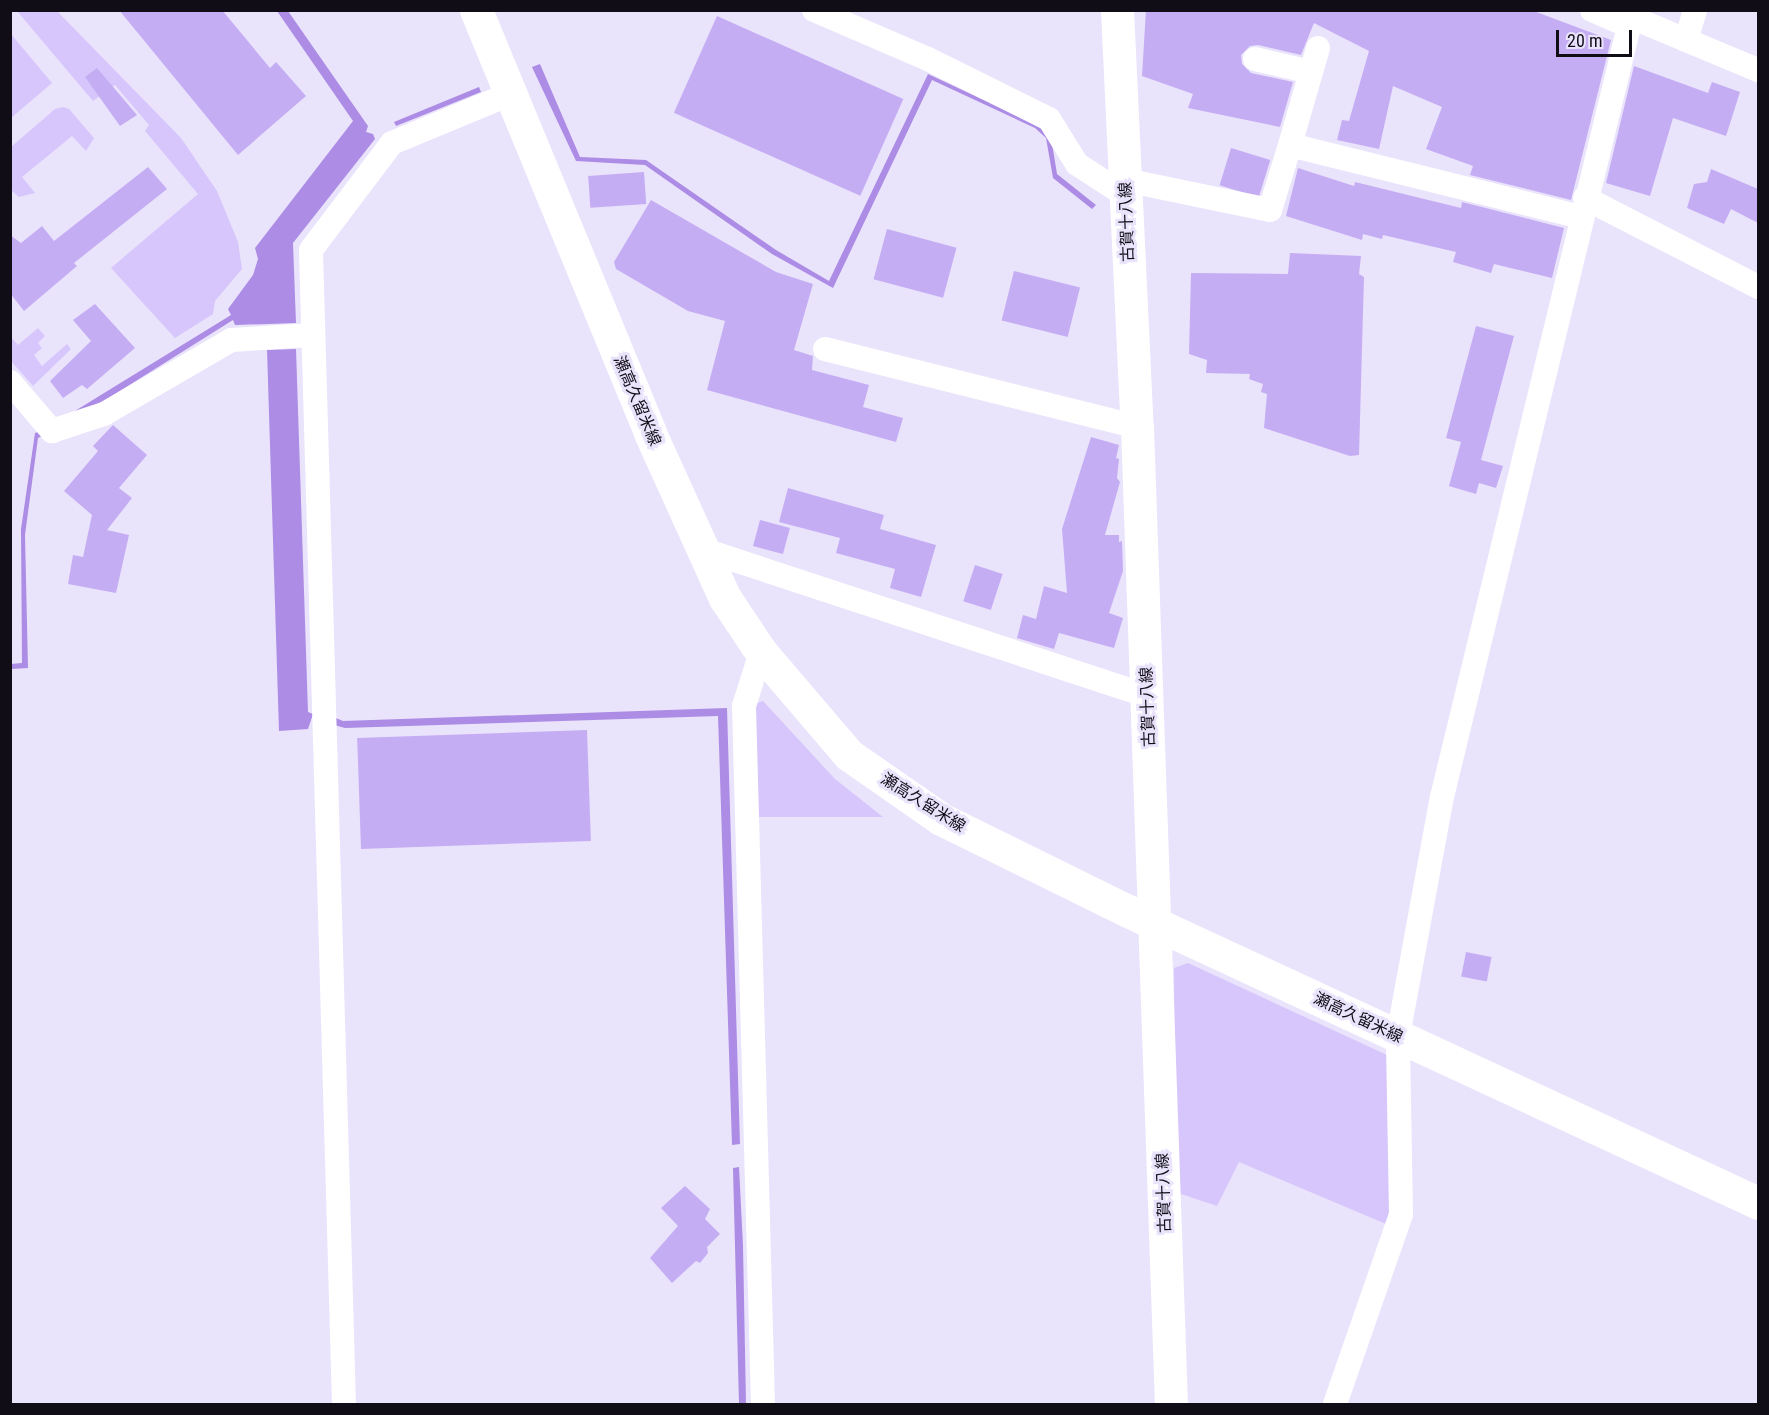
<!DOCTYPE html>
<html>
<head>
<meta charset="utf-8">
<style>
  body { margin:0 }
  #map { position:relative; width:1769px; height:1415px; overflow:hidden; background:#eae3fc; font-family:"Roboto Condensed","Noto Sans JP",sans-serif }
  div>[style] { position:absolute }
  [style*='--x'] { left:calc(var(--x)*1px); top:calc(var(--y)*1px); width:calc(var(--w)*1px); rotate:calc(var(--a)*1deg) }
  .green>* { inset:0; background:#d7c6fb }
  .water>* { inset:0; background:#ac8ce4 }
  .building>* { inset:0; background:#c5adf4; transform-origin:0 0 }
  .minor>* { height:24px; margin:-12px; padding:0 12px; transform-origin:12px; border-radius:12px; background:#fff }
  .secondary>* { height:33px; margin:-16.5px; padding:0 16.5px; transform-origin:16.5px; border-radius:16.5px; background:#fff }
  .primary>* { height:33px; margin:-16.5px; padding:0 16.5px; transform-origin:16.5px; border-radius:16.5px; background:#fff }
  span { translate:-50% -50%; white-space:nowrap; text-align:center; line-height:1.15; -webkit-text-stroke:6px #eae3fc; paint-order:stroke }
  .street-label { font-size:16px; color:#110d17 }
  .frame { position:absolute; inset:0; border:12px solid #110d17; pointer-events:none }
  .scale { position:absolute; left:1556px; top:30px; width:76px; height:27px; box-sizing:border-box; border:3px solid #110d17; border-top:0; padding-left:8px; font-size:18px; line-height:21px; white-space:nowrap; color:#110d17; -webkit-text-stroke:4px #eae3fc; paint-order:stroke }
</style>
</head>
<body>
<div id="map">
  <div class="green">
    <i style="clip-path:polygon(17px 11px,57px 11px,181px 138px,217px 191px,238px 242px,242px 269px,215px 301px,213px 314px,175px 338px,111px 268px,198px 194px,145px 131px,149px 125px,115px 85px,93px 101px)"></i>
    <i style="clip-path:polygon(11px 34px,52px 83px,11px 118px)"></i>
    <i style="clip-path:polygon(63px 107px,69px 109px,94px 138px,86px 151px,72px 136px,22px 177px,35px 193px,19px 197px,11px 190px,11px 147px,55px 109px)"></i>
    <i style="clip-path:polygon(38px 328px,45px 336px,38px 343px,42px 348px,34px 355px,42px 366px,67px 344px,71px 349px,33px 386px,11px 361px,11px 337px,18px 345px)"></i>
    <i style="clip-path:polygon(763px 701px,835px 779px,883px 817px,752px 817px,749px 706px)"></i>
    <i style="clip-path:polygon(1188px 963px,1387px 1055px,1391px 1216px,1386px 1224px,1239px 1162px,1217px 1206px,1181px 1194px,1175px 1181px,1174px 968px)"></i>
  </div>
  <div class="water">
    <i style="clip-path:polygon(277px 11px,288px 11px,368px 126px,366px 132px,373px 134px,375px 139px,293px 243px,296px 323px,235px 325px,233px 320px,96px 406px,70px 414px,231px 315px,228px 309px,253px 275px,258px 259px,255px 248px,353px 121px)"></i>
    <i style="clip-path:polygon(540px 64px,580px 157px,646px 160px,776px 250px,829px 281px,928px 74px,1037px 125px,1051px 137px,1057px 174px,1096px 205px,1092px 209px,1053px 178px,1046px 138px,1035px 128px,932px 80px,833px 288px,772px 254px,645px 165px,576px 161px,532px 67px)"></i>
    <i style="clip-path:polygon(479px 87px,481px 92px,396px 126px,394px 122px)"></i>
    <i style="clip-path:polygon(296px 349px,308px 712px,313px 714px,308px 729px,279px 731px,267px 350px)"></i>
    <i style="clip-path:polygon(38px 432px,42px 436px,38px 438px,25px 535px,28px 668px,11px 669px,11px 664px,22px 663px,21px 529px,35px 433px)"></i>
    <i style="clip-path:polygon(727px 708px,740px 1144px,732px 1145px,718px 716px,345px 728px,334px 725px,336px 718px,343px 721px)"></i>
    <i style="clip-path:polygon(739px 1167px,743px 1246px,746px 1404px,739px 1404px,733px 1168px)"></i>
  </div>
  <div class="building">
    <i style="clip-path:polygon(119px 10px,222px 10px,270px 68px,276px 62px,306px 96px,238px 155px)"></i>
    <i style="clip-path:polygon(1146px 10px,1531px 10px,1611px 40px,1571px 200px,1470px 175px,1473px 166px,1426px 149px,1442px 107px,1393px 86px,1379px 149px,1337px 140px,1342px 120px,1349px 121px,1369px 51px,1314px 23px,1301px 55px,1258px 45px,1250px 46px,1241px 55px,1242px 64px,1251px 73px,1293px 82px,1280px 127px,1188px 108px,1193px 94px,1142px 76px)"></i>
    <i style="left:717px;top:16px;width:204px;height:106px;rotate:24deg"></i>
    <i style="clip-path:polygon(1634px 66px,1708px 93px,1712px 82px,1740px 92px,1726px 136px,1673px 118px,1650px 196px,1606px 183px)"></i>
    <i style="clip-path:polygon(97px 68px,137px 115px,120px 126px,85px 77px)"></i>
    <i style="left:1231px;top:148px;width:41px;height:39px;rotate:17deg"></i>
    <i style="clip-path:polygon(148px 167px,167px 189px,74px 263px,77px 266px,24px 311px,10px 293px,10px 235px,21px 243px,42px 226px,54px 241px)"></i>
    <i style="clip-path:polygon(1298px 168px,1354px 186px,1355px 182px,1461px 208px,1462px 202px,1564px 228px,1552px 278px,1494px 264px,1491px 273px,1453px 262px,1456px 252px,1383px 235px,1382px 239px,1363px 234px,1362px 240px,1286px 216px)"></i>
    <i style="clip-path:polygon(1711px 169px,1758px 189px,1758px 223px,1731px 209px,1724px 224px,1687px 208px,1694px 184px,1707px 182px)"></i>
    <i style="left:644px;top:172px;width:32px;height:56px;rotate:86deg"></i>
    <i style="clip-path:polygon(651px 200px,776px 272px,813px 284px,794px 350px,813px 356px,812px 370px,869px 385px,863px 407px,903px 418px,896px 442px,707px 390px,725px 321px,688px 311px,616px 269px,614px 262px)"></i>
    <i style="left:887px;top:229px;width:72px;height:52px;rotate:15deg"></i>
    <i style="clip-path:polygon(1290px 253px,1361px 256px,1359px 274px,1364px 277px,1359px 455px,1350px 456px,1264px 428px,1267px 394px,1261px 392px,1263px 384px,1249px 379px,1250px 374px,1206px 373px,1207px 360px,1189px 354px,1191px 273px,1288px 274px)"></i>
    <i style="left:1014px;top:271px;width:68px;height:51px;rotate:14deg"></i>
    <i style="clip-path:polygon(95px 304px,135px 348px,87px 389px,82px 385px,63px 398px,50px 381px,91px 341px,73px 320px)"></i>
    <i style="clip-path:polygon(1476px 326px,1514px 336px,1481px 460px,1503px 466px,1496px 488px,1479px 483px,1476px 494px,1449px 486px,1461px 442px,1446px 438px)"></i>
    <i style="clip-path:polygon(113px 425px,147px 455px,119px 488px,132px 498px,107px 530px,129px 535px,116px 593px,68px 584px,73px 555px,83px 557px,92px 515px,64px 491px,98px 451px,93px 446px)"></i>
    <i style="clip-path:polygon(1091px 437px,1119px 445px,1116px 458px,1119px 459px,1117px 478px,1120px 482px,1105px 535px,1119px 535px,1119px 542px,1122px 541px,1123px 571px,1109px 613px,1123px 618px,1114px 648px,1059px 633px,1054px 649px,1017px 638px,1023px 615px,1036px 619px,1044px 586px,1067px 593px,1062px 529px)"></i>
    <i style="clip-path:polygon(788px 488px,884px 515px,880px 529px,936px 545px,921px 597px,890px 588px,895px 569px,836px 553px,840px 538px,779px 522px)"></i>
    <i style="left:760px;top:520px;width:31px;height:27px;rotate:15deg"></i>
    <i style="left:975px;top:565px;width:29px;height:38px;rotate:18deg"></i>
    <i style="left:587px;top:730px;width:111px;height:230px;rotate:88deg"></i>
    <i style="left:1466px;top:952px;width:26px;height:25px;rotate:11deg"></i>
    <i style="clip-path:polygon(685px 1186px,710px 1209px,705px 1219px,720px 1234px,707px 1247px,708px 1253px,700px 1263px,696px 1261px,672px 1283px,650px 1258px,678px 1226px,661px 1208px)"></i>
  </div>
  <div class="minor">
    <i style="--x:814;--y:10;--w:124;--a:23.3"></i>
    <i style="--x:928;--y:59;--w:135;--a:26.4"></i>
    <i style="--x:1049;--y:119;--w:53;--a:58.1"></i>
    <i style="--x:1077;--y:164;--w:57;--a:32.9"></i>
    <i style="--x:1592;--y:10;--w:40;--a:23.4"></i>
    <i style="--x:1631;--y:17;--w:138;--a:22.7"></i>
    <i style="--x:1686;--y:40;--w:31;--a:-73"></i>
    <i style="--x:1255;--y:59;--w:57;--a:13.1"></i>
    <i style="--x:1290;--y:145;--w:101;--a:-73.9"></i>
    <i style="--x:1125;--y:180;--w:148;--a:11.7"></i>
    <i style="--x:1270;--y:210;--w:68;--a:-72.9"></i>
    <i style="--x:1290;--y:145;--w:299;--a:13.9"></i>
    <i style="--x:1585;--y:198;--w:195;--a:27.2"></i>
    <i style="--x:825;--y:349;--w:322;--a:14"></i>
    <i style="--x:10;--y:382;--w:65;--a:49.4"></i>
    <i style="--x:52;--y:431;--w:55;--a:-18.1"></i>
    <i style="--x:104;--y:414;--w:147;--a:-30.2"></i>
    <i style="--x:231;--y:340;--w:80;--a:-3.6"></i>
    <i style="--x:701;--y:549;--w:470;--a:18.2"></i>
    <i style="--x:761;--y:652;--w:57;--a:107.5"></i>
    <i style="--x:744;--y:706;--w:698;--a:88.44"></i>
    <i style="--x:344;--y:1404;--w:1154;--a:-91.64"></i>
    <i style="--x:311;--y:250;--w:134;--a:-52.9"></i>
    <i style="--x:392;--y:143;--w:128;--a:-22.6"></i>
    <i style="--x:1335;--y:1404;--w:201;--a:-70.8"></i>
    <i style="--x:1401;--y:1214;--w:178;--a:-91"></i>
    <i style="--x:1398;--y:1036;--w:243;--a:-79.6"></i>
    <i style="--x:1442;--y:797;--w:810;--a:-76.36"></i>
  </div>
  <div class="secondary">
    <i style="--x:1117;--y:10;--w:417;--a:87.3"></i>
    <i style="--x:1137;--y:427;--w:978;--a:88.01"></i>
  </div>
  <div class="primary">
    <i style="--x:476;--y:10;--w:457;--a:67.6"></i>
    <i style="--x:650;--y:433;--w:181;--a:65.6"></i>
    <i style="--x:725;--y:598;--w:65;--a:56.3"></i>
    <i style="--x:761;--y:652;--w:135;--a:49.5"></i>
    <i style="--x:849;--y:755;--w:112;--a:34.8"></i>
    <i style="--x:941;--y:819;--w:206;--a:26.2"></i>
    <i style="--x:1126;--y:910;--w:697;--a:24.87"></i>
  </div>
  <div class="street-label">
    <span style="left:1127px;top:222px;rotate:-92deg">古賀十八線</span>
    <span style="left:637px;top:401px;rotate:67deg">瀬高久留米線</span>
    <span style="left:1148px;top:707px;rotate:-92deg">古賀十八線</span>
    <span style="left:923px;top:803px;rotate:32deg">瀬高久留米線</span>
    <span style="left:1358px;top:1018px;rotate:25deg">瀬高久留米線</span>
    <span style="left:1164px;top:1193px;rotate:-92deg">古賀十八線</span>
  </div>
  <div class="frame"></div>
  <div class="scale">20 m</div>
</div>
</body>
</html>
